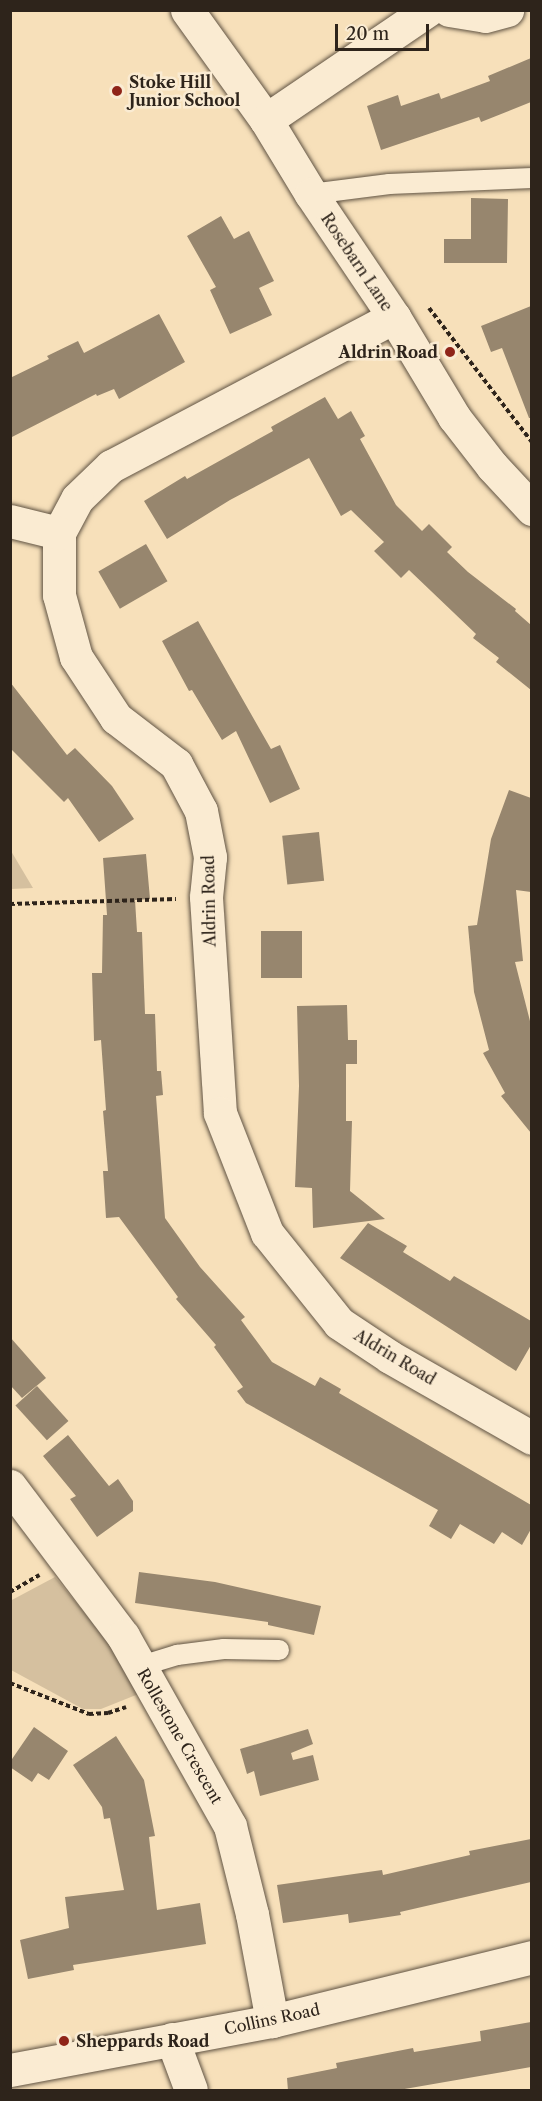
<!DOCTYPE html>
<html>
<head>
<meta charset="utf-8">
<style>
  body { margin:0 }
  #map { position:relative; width:542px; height:2101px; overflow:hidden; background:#f7e0ba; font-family:"Libre Caslon Text",serif }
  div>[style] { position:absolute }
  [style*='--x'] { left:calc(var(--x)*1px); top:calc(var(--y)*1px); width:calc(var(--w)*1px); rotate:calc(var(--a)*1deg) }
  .green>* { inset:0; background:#d5c09f }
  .building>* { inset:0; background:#97866e; transform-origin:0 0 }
  .path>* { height:4px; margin-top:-2px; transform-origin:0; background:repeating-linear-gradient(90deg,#2e241b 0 4.5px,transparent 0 7.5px) }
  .roads { filter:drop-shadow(0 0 2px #605343) drop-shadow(0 0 2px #605343) }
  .lane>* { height:20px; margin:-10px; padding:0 10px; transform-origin:10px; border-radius:10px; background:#faebd2 }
  .street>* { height:33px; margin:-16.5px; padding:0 16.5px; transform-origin:16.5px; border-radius:16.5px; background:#faebd2 }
  .dots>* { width:16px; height:16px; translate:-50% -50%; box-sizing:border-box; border:3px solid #faebd2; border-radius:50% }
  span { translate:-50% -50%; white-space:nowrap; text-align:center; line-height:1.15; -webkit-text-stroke:5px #faebd2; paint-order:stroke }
  .poi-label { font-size:16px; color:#2e241b; font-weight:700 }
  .left { translate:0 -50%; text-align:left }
  .right { translate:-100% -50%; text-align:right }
  .street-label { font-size:16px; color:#2e241b }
  .frame { position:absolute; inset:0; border:12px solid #2e241b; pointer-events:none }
  .scale { position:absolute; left:335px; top:24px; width:94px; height:27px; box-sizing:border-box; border:3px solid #2e241b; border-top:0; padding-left:8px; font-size:18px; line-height:21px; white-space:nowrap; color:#2e241b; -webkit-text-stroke:4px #faebd2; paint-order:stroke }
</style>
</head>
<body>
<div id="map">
  <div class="green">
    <i style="clip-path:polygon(10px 851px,11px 851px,33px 888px,11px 889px)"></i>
    <i style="clip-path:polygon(55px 1577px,105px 1638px,141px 1693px,101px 1709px,83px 1709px,11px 1670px,10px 1601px)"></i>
  </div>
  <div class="building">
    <i style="clip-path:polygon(531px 58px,531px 102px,481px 122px,479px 117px,381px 150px,367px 106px,398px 95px,401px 106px,439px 93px,441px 99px,490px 81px,488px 76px)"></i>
    <i style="clip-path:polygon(471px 198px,508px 199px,507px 263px,444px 263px,444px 239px,471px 239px)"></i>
    <i style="clip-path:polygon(221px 216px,234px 239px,249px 231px,274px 281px,259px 288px,272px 315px,230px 334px,210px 290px,216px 287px,187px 236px)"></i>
    <i style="clip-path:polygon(531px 306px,531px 418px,529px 418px,502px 348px,491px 352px,481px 326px)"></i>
    <i style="clip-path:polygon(159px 314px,185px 362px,119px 399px,114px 389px,97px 396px,96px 394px,10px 438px,10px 378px,49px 359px,47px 356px,78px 341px,84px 353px)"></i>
    <i style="clip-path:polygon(325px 397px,338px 419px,351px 411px,365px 436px,360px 439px,396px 505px,422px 531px,429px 524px,452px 547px,447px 552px,468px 572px,516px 609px,515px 611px,531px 625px,531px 690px,496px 662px,499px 658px,473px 638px,476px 634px,409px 570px,401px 578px,374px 551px,384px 542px,351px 510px,341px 516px,309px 458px,230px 500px,167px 539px,144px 501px,185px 476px,187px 479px,273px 431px,271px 427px)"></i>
    <i style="left:146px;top:544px;width:43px;height:55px;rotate:60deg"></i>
    <i style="clip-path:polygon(198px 621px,271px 749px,280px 745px,300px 789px,270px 803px,236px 731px,222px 740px,192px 690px,189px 691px,162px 641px)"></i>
    <i style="clip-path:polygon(10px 682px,67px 755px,75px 748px,112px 786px,134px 819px,99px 842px,68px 798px,64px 802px,10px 748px)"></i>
    <i style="clip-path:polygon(509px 790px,531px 798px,531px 892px,516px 890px,523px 961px,515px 962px,531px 1025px,531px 1133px,501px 1096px,505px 1093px,483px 1053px,489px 1050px,474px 992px,468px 926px,477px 925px,491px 839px)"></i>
    <i style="left:319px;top:832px;width:49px;height:37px;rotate:84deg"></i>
    <i style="clip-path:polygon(146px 854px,150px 899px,135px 900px,137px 932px,142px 932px,145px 1014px,155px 1014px,157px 1071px,161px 1071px,163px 1095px,156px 1096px,165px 1218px,200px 1267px,245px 1317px,241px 1320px,272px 1362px,315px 1386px,320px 1377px,341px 1389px,339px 1393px,531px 1505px,531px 1529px,522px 1545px,502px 1532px,494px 1544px,460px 1524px,451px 1539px,429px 1526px,438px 1510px,246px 1403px,237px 1391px,243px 1387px,214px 1347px,216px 1345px,176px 1299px,178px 1297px,119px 1217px,106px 1218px,103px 1171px,108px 1171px,103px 1111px,106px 1110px,101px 1040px,94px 1041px,92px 973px,102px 973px,103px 915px,107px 915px,103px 858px)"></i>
    <i style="left:261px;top:931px;width:41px;height:47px"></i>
    <i style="clip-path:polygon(347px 1005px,348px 1040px,357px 1040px,357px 1064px,346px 1064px,346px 1121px,352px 1121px,350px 1191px,385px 1219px,313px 1228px,312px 1188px,295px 1187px,299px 1086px,297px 1006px)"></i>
    <i style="clip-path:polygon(368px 1223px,407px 1246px,403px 1252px,450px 1281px,454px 1276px,531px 1321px,531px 1345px,516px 1371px,340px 1258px)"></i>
    <i style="clip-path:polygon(10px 1337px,46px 1378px,22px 1398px,10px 1385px)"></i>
    <i style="left:37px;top:1386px;width:47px;height:29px;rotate:48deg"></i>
    <i style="clip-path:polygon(68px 1435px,109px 1486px,118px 1479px,133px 1501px,133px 1511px,97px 1537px,70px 1499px,76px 1496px,43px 1456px)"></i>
    <i style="clip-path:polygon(139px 1572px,215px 1582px,321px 1606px,314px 1635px,268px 1625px,268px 1622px,135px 1603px)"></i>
    <i style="clip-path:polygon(34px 1727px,68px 1751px,49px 1780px,38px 1773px,32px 1782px,10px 1767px,10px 1762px)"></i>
    <i style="clip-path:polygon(308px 1729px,313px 1744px,291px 1753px,293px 1760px,313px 1755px,319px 1780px,260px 1796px,254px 1771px,247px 1774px,240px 1749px)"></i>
    <i style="clip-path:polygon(116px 1736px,144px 1780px,155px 1836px,149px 1837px,157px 1910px,200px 1903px,206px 1944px,73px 1965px,74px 1970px,28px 1979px,20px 1940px,69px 1928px,65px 1897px,124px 1890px,110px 1818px,104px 1819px,102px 1807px,73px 1765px)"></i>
    <i style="clip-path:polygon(531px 1839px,531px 1882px,400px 1912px,401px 1915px,349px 1923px,348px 1914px,283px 1923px,277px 1885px,382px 1870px,383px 1875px,470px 1855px,469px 1851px)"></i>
    <i style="clip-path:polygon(531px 2022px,531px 2067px,393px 2091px,288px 2091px,287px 2078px,337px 2068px,336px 2063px,413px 2048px,414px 2052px,481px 2041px,480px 2031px)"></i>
  </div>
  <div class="path">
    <i style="--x:429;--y:308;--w:169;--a:52.5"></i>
    <i style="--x:10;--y:904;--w:166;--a:-1.7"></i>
    <i style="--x:10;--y:1592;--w:34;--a:-30"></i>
    <i style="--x:10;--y:1683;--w:85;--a:21.4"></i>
    <i style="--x:89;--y:1714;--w:19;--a:-3"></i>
    <i style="--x:108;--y:1713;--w:19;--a:-18"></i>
  </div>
  <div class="roads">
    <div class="lane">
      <i style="--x:311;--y:194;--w:79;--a:-7.3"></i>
      <i style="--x:389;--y:184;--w:143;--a:-2.4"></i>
      <i style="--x:141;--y:1666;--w:38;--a:-17"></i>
      <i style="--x:177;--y:1655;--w:47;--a:-7.3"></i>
      <i style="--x:224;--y:1649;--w:55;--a:1"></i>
    </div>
    <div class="street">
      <i style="--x:187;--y:10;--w:135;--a:54.3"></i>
      <i style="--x:266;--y:120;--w:87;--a:58.7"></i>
      <i style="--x:311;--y:194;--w:148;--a:56"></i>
      <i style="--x:394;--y:317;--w:117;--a:59"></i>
      <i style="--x:454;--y:417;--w:62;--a:52.2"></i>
      <i style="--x:492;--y:466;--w:59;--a:47.1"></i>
      <i style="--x:449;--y:10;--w:36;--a:9"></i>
      <i style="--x:485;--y:16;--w:23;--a:-15"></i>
      <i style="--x:266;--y:120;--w:196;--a:-34.2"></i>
      <i style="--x:394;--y:317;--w:320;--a:152.2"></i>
      <i style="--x:111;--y:466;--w:47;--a:135.9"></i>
      <i style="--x:77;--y:499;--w:38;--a:118"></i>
      <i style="--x:59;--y:533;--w:62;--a:90"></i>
      <i style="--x:59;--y:595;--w:64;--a:74.7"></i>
      <i style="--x:76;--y:657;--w:73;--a:56.7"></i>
      <i style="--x:116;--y:718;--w:76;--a:37.5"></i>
      <i style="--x:176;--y:764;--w:53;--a:62"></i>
      <i style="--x:201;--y:811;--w:47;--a:78.9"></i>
      <i style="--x:210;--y:857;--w:40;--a:95.7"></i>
      <i style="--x:206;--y:897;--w:216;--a:86.3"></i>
      <i style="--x:220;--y:1113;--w:129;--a:68.6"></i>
      <i style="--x:267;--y:1233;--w:115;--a:51.3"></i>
      <i style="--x:339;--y:1323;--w:61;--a:33.7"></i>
      <i style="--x:390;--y:1357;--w:163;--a:29.7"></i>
      <i style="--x:10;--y:521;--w:50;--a:13.8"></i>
      <i style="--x:10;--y:1486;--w:188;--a:53"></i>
      <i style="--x:123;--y:1636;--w:218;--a:60.6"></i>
      <i style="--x:230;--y:1826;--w:91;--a:76"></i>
      <i style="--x:252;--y:1914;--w:109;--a:79.4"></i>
      <i style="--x:172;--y:2039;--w:54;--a:69.6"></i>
      <i style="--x:10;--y:2070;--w:267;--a:-10.6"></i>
      <i style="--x:272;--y:2021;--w:268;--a:-13.8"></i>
    </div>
  </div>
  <div class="dots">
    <i style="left:117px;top:91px;background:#8f2418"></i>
    <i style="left:450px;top:352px;background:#8f2418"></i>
    <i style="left:64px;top:2041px;background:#8f2418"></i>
  </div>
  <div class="poi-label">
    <span class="left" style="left:129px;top:91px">Stoke Hill<br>Junior School</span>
    <span class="right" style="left:438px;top:352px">Aldrin Road</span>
    <span class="left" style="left:76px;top:2041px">Sheppards Road</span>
  </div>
  <div class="street-label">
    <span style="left:357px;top:262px;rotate:56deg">Rosebarn Lane</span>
    <span style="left:209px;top:901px;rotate:-91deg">Aldrin Road</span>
    <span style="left:395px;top:1357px;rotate:31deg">Aldrin Road</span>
    <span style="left:180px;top:1736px;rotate:60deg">Rollestone Crescent</span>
    <span style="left:272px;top:2019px;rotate:-12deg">Collins Road</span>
  </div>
  <div class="frame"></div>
  <div class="scale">20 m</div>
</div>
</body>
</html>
